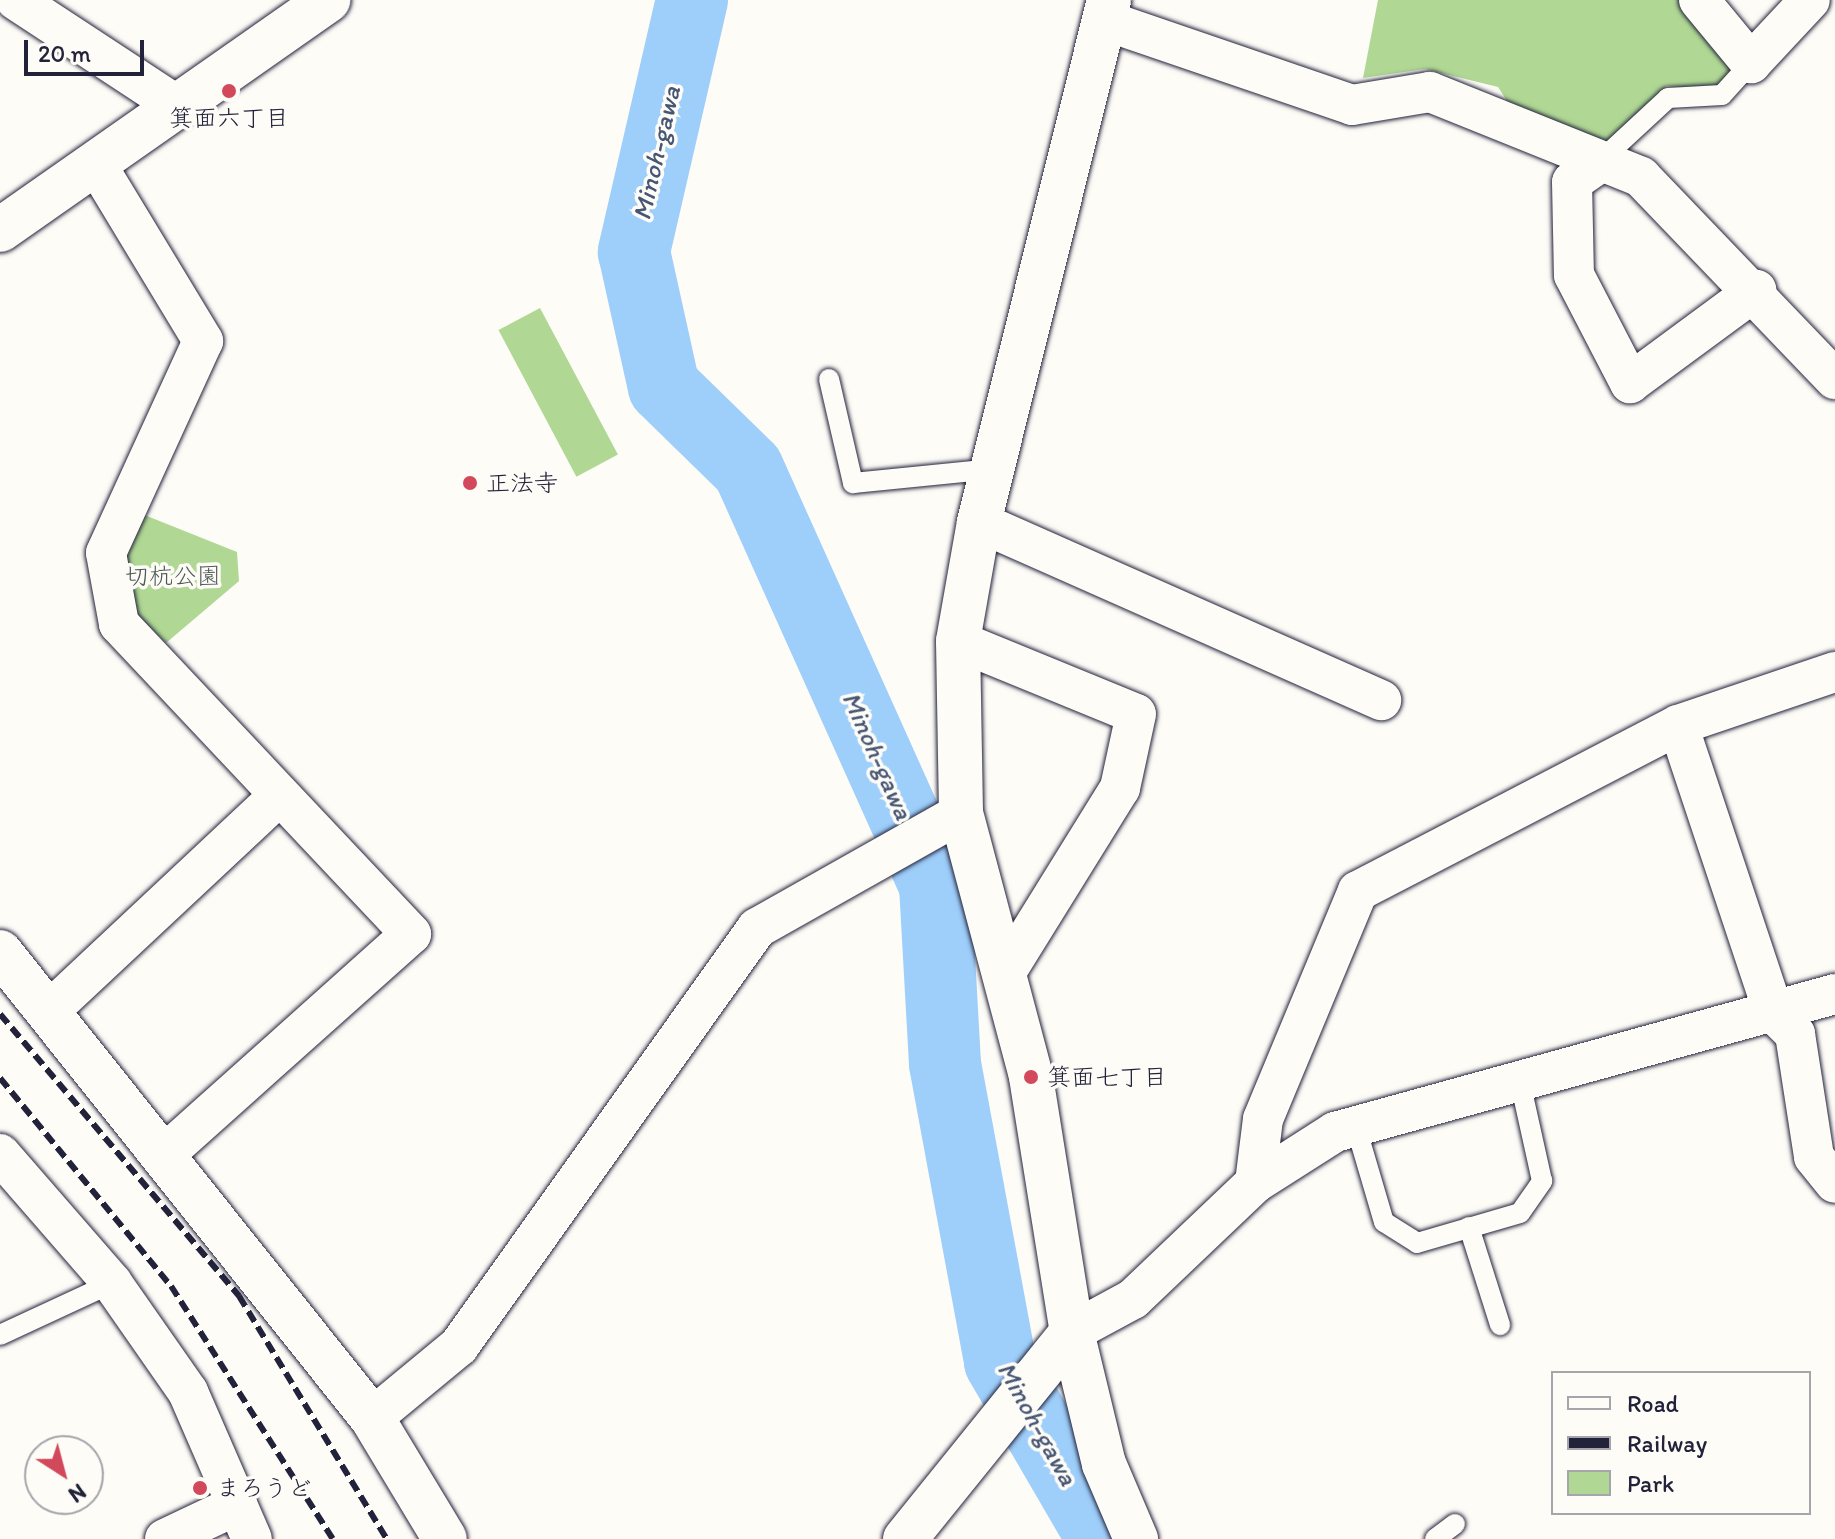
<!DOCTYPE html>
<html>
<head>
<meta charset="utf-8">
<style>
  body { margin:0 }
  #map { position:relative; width:1835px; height:1539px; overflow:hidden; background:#fdfcf7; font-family:Itim,"Klee One",sans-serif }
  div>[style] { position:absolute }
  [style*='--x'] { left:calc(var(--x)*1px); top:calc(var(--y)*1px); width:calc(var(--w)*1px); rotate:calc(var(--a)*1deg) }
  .green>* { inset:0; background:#b0d894; transform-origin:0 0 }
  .river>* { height:72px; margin:-36px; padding:0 36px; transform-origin:36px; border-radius:36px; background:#9ecefa }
  .roads { filter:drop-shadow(0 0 2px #22223b) drop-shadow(0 0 2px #22223b) }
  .service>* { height:20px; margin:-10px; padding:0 10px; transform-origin:10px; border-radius:10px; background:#fdfcf7 }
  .minor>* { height:40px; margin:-20px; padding:0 20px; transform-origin:20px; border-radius:20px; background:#fdfcf7 }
  .tertiary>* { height:44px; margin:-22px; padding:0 22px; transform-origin:22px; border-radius:22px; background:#fdfcf7 }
  .primary>* { height:44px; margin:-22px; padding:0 22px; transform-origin:22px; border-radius:22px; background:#fdfcf7 }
  .rail>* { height:6px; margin-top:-3px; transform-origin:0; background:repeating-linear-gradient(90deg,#22223b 0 12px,transparent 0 18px) }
  .dots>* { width:22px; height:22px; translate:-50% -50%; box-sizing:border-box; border:4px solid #fdfcf7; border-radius:50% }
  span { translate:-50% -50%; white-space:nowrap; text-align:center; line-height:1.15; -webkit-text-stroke:7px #fdfcf7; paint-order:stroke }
  .poi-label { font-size:24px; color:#22223b }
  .left { translate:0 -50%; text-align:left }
  .park-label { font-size:24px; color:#4d5956 }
  .water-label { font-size:26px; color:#475674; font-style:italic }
  .legend { position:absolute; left:1551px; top:1371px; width:260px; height:144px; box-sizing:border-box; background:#fdfcf7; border:2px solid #a5a5ac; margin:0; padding:10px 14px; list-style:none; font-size:24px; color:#22223b }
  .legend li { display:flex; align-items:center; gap:16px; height:40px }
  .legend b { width:40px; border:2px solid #a5a5ac }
  .north { position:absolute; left:24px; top:1435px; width:80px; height:80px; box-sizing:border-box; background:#fdfcf7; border:2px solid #a5a5ac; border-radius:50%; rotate:144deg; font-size:22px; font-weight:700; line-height:32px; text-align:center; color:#22223b }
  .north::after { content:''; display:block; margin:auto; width:28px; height:36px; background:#d1495b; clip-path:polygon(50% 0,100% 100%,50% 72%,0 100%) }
  .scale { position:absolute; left:24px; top:40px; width:120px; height:36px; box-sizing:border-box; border:4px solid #22223b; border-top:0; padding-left:10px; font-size:24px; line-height:28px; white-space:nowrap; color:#22223b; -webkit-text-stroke:6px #fdfcf7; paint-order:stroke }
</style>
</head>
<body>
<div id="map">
  <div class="green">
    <i style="clip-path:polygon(1378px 0,1679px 0,1735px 73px,1715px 90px,1667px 86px,1602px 146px,1518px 118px,1498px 87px,1425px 69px,1363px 78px)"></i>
    <i style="left:540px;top:308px;width:166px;height:47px;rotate:62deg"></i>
    <i style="clip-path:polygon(142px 514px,237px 552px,239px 581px,166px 643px,136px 614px,120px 566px)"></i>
  </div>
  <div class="river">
    <i style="--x:692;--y:0;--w:259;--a:103"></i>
    <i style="--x:634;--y:252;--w:138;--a:77.5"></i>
    <i style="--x:664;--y:387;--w:117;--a:44.3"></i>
    <i style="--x:748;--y:469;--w:456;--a:65.8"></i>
    <i style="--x:935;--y:885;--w:179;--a:86.8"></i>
    <i style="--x:945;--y:1064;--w:303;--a:79.5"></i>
    <i style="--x:1000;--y:1362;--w:205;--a:59.8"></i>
  </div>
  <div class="roads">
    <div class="service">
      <i style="--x:1599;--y:162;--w:94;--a:-42.8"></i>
      <i style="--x:1668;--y:98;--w:54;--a:-3.2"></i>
      <i style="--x:1722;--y:95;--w:43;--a:-47.8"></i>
      <i style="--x:829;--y:379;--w:107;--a:77"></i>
      <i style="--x:853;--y:483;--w:141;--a:-5.7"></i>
      <i style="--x:1356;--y:1127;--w:99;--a:73.6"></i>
      <i style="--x:1384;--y:1222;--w:39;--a:32"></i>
      <i style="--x:1417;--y:1243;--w:107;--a:-16.2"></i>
      <i style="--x:1520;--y:1213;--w:39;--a:-55"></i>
      <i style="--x:1542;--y:1181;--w:101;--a:-102.5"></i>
      <i style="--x:1469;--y:1227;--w:103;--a:72.4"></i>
      <i style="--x:0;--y:1335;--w:123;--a:-24.9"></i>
      <i style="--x:1435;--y:1539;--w:25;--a:-37"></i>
    </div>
    <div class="minor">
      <i style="--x:16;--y:0;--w:195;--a:33.3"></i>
      <i style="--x:1699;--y:0;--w:82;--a:50.5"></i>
      <i style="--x:1751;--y:63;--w:86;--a:-46.9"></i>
      <i style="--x:1107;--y:21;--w:259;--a:18.9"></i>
      <i style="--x:1352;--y:105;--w:79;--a:-9.5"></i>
      <i style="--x:1430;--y:92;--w:227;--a:21.9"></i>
      <i style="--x:1641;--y:177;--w:280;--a:46.2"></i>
      <i style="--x:96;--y:164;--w:207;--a:58.8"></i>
      <i style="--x:203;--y:341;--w:233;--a:114.6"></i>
      <i style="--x:106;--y:553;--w:72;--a:79.6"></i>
      <i style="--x:119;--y:624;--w:426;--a:46.7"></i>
      <i style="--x:411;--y:934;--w:329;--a:138.2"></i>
      <i style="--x:1596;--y:165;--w:29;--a:145"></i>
      <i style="--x:1572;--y:182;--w:93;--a:88.8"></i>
      <i style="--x:1574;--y:275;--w:122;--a:62.6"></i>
      <i style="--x:1630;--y:383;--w:157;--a:-36.4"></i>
      <i style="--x:979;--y:522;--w:440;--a:23.9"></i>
      <i style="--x:958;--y:641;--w:192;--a:22.3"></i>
      <i style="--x:1136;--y:714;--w:76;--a:102.2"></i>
      <i style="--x:1120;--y:788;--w:220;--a:121.8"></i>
      <i style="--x:1678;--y:725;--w:304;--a:71.6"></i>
      <i style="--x:1774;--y:1013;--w:30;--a:45"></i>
      <i style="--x:1795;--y:1034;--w:124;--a:81.2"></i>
      <i style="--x:1814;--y:1157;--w:33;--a:51"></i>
      <i style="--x:47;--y:1013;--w:318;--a:-43.1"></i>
      <i style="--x:0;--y:1154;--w:171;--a:49"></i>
      <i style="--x:112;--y:1283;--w:133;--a:55.1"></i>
      <i style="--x:188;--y:1392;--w:160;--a:66.5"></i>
      <i style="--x:1255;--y:1183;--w:64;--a:-82.9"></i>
      <i style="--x:1263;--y:1119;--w:247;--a:-67.4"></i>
      <i style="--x:1358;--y:891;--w:360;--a:-27.4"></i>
      <i style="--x:1678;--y:725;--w:166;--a:-18.7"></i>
      <i style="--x:1072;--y:1332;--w:69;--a:-28.4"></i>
      <i style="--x:1133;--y:1299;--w:168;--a:-43.6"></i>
      <i style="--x:1255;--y:1183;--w:95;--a:-32.5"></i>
      <i style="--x:1335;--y:1132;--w:519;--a:-15.43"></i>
      <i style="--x:372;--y:1418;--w:113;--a:-39.6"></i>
      <i style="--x:459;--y:1346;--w:513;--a:-54.51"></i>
      <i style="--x:757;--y:928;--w:234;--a:-29.4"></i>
      <i style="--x:165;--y:1539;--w:80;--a:-25.3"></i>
    </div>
    <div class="tertiary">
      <i style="--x:1109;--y:0;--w:538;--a:103.98"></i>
      <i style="--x:979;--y:522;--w:121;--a:100"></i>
      <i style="--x:958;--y:641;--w:172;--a:89"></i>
      <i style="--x:961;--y:813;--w:273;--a:75.1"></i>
      <i style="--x:1031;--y:1077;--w:258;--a:80.9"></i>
      <i style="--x:1072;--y:1332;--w:136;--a:76.4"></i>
      <i style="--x:1104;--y:1464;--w:82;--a:66.9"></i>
      <i style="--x:0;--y:952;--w:596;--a:51.4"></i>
      <i style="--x:372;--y:1418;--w:141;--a:58.9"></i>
      <i style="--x:905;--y:1539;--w:266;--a:-51.1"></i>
    </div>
    <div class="primary">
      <i style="--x:0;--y:230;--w:401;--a:-35"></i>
    </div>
  </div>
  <div class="rail">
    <i style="--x:0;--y:1014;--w:370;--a:49.7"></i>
    <i style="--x:239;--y:1296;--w:285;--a:58.7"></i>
    <i style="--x:0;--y:1078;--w:269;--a:50.6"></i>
    <i style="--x:171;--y:1286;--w:300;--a:57.4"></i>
  </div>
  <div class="dots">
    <i style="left:229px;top:91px;background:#d1495b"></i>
    <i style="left:470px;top:483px;background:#d1495b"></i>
    <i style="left:1031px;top:1077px;background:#d1495b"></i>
    <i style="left:200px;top:1488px;background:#d1495b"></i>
  </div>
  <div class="poi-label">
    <span style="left:229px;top:118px">箕面六丁目</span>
    <span class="left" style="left:486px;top:483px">正法寺</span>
    <span class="left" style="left:1047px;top:1077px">箕面七丁目</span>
    <span class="left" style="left:216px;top:1488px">まろうど</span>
  </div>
  <div class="park-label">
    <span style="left:173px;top:576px">切杭公園</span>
  </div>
  <div class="water-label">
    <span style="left:657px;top:153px;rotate:-77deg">Minoh-gawa</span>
    <span style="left:877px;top:756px;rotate:66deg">Minoh-gawa</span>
    <span style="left:1037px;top:1424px;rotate:61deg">Minoh-gawa</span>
  </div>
  <ul class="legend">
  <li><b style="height:10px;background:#fdfcf7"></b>Road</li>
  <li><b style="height:10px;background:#22223b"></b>Railway</li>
  <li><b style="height:22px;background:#b0d894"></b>Park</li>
  </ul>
  <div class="north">N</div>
  <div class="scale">20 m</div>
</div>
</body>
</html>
